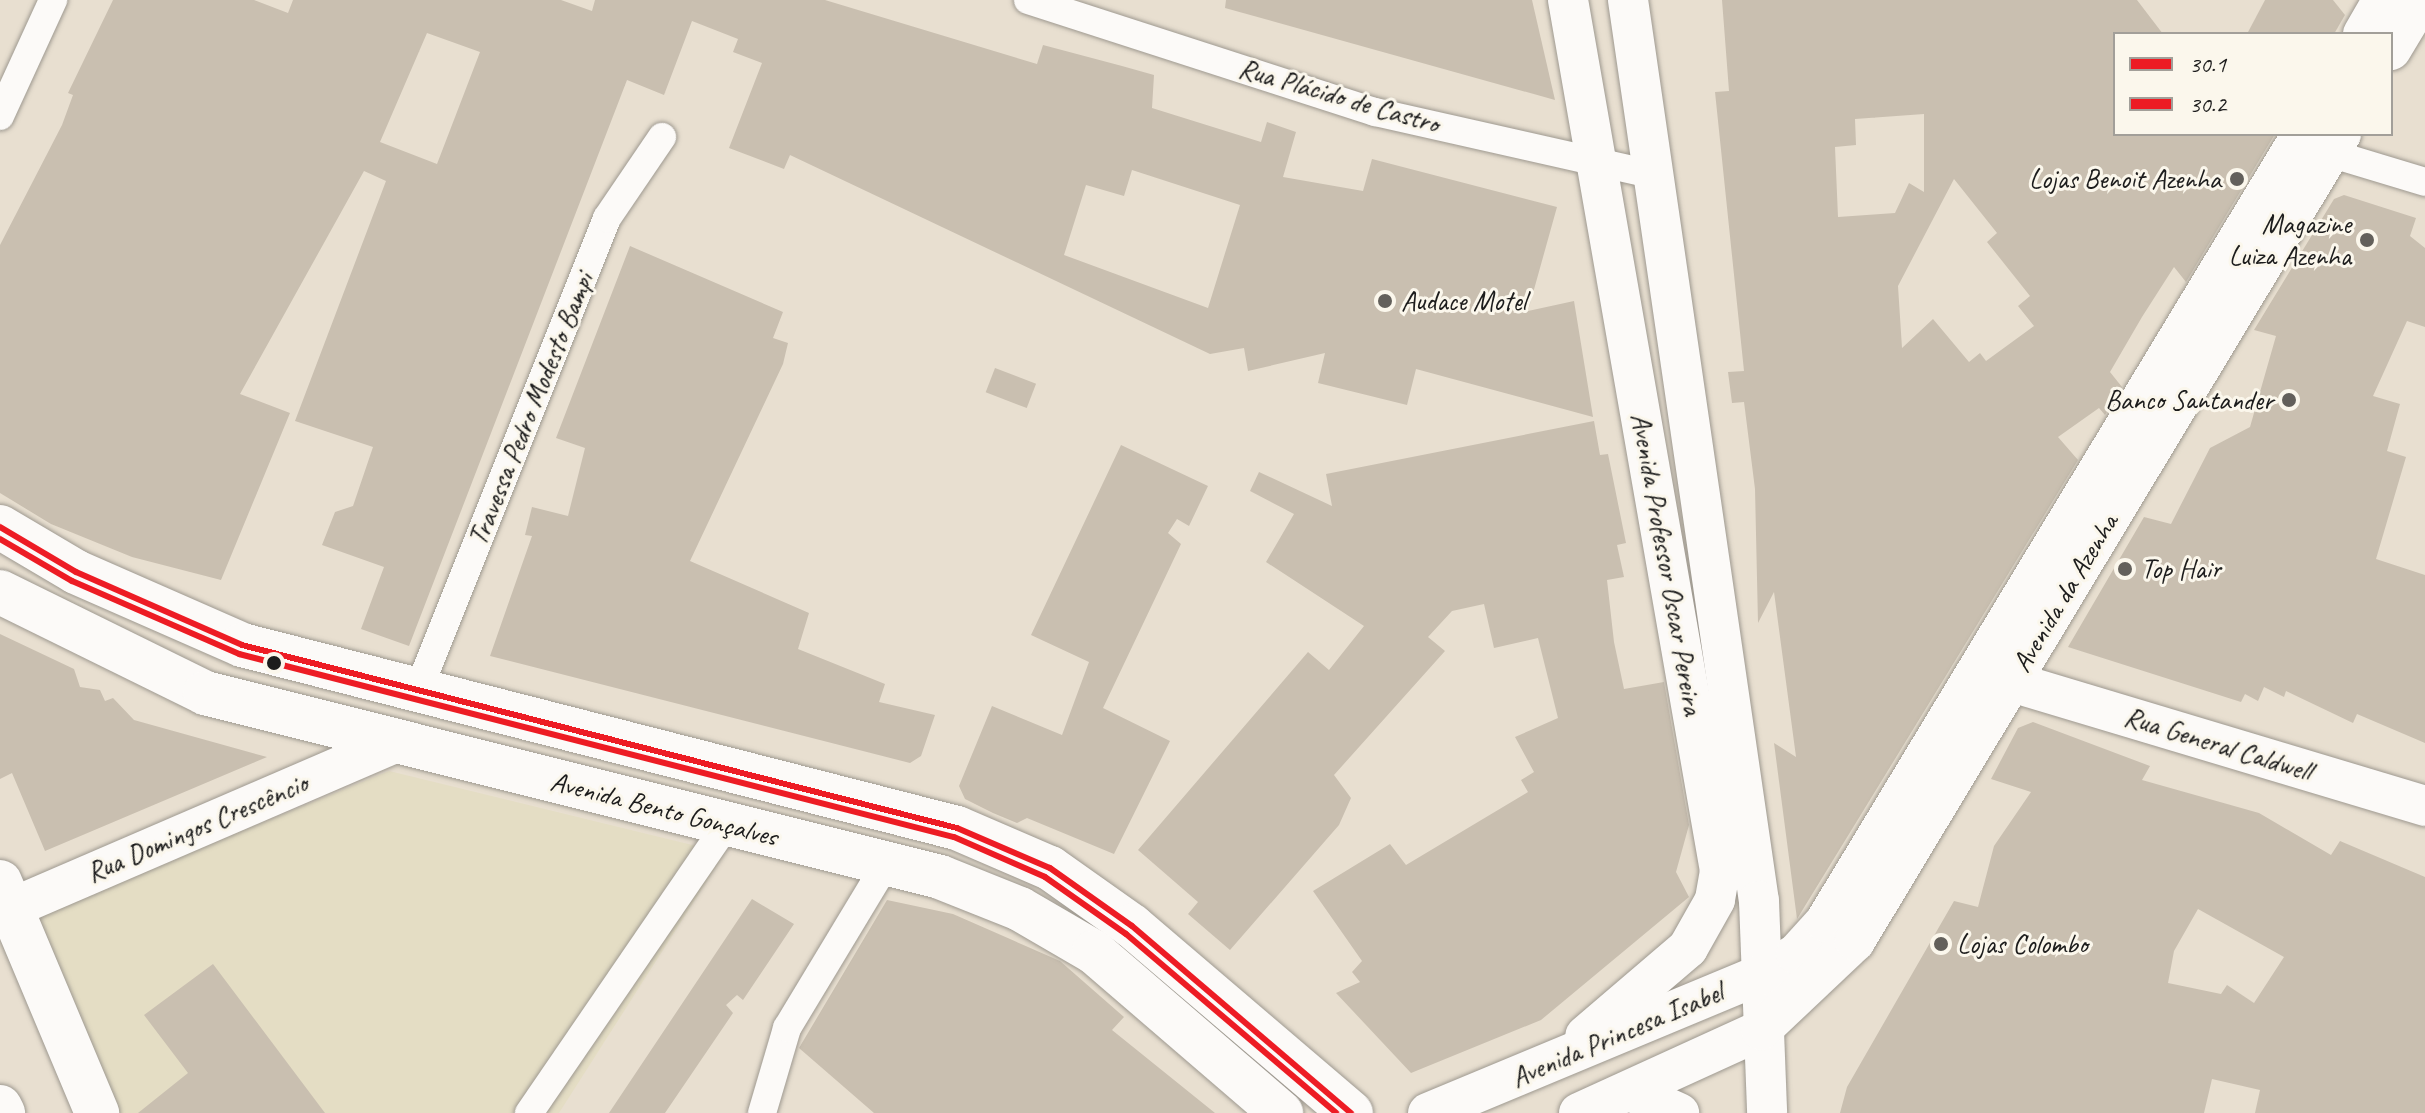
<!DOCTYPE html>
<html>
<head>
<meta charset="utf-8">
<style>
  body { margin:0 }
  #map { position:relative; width:2425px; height:1113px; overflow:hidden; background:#e8dfd0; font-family:Caveat,sans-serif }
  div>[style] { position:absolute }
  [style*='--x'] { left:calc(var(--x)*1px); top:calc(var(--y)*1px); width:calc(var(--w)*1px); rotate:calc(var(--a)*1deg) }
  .built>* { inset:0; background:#e4ddc4 }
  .building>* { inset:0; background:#c9bfb0; transform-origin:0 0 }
  .roads { filter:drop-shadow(0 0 2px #9e9990) drop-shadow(0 0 2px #9e9990) }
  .street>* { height:28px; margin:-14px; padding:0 14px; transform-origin:14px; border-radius:14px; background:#fcfaf8 }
  .secondary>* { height:40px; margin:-20px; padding:0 20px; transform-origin:20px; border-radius:20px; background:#fcfaf8 }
  .primary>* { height:44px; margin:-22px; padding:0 22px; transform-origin:22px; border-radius:22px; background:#fcfaf8 }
  .bus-1>* { height:6px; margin:-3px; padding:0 3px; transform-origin:3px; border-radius:3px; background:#ed1c24 }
  .bus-2>* { height:6px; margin:-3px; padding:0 3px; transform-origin:3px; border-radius:3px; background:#ed1c24 }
  .dots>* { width:22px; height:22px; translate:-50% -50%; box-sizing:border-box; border:4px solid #fbf7ec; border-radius:50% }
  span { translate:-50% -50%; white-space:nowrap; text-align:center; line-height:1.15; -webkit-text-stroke:6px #fbf7ec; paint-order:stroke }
  .street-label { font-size:28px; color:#1c1c1c }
  .poi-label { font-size:28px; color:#1c1c1c }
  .right { translate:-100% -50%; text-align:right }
  .left { translate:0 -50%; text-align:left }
  .legend { position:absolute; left:2113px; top:32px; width:280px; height:104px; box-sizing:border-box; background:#fbf7ec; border:2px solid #a29f99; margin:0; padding:10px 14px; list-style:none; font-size:24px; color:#1c1c1c }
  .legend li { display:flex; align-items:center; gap:16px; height:40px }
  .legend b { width:40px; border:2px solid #a29f99 }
</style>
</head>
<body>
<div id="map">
  <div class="built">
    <i style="clip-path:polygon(389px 771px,725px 853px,559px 1113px,113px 1113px,30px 917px)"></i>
  </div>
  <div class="building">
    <i style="clip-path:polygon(evenodd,113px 0,254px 0,288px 13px,293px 0,561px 0,592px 11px,595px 0,825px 0,1037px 64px,1043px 45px,1122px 66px,1154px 75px,1152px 108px,1261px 142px,1267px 122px,1296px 132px,1283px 177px,1363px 191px,1372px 159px,1557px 207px,1528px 311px,1574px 301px,1593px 417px,1416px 369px,1407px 405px,1318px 383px,1325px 353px,1248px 371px,1244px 348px,1210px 354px,790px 155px,784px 169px,729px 148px,762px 63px,733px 52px,738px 39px,692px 21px,664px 95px,627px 80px,409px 646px,361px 629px,384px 567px,322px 545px,335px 512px,353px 506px,373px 447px,295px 421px,386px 181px,364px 171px,240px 394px,290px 413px,221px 580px,132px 557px,51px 524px,0 493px,0 245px,62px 125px,73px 95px,68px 93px,113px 0,427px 33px,480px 52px,437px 164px,380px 142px,427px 33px,113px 0,1132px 170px,1240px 205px,1208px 308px,1064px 255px,1086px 185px,1124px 196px,1132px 170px)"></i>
    <i style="clip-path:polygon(1226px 0,1532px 0,1555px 100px,1225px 8px)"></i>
    <i style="clip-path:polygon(evenodd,1722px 0,2137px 0,2163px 34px,2115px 34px,2115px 134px,2275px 134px,2186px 282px,2174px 267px,2142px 317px,2110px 372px,2122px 387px,2105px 415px,2099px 408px,2058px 437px,2078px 460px,1797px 919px,1774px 743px,1796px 757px,1774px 592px,1758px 623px,1755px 489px,1744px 402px,1732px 403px,1728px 372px,1744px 371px,1715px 92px,1729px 91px,1722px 0,1924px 114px,1924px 192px,1909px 183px,1895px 213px,1838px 217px,1835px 147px,1856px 145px,1855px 119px,1924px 114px,1722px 0,1954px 179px,1997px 233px,1987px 242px,2030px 296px,2018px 306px,2034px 326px,1986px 361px,1980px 353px,1969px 362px,1933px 319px,1902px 348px,1898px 286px,1954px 179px)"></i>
    <i style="clip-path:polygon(2265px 0,2333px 0,2345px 15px,2334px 34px,2247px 34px)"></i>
    <i style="clip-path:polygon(2344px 195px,2416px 218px,2410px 236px,2425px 248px,2425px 327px,2407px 321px,2373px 396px,2400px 404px,2387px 451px,2406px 457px,2376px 559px,2425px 575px,2425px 743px,2357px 714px,2353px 723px,2286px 691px,2284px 697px,2264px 687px,2258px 701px,2245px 694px,2241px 702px,2068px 647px,2144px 517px,2171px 524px,2210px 448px,2250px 427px,2276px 336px,2254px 330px,2334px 199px)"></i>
    <i style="clip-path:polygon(630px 246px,783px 312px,773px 338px,788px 343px,783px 364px,690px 561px,809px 613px,798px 649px,885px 684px,879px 702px,935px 715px,921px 756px,910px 763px,490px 656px,532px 536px,525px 535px,532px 507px,568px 516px,585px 448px,556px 438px)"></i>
    <i style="left:995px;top:368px;width:44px;height:26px;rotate:21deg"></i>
    <i style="clip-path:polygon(1594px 421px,1600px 455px,1608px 454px,1626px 543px,1617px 545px,1624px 577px,1607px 580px,1614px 642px,1624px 689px,1664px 682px,1689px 825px,1676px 872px,1689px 897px,1541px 1020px,1411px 1073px,1336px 993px,1360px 982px,1352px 972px,1362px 961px,1313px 891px,1390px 844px,1406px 865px,1528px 792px,1521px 780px,1534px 772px,1515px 737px,1558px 718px,1538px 638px,1494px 648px,1484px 604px,1452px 611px,1428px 637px,1445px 651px,1334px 775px,1351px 798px,1339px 825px,1230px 950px,1188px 914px,1198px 902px,1138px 850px,1308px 652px,1329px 670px,1364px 626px,1266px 562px,1294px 514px,1250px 491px,1259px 472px,1332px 506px,1326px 474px)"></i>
    <i style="clip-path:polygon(1121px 445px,1208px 486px,1189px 526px,1177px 519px,1168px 533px,1181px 544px,1103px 708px,1170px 741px,1114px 854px,1027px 818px,1017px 823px,993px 813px,965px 799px,959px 786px,992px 706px,1062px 735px,1089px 662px,1031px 635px)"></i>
    <i style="clip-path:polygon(0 634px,74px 669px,80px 687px,100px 690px,105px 701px,113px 698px,134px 720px,267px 757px,45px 851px,12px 773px,0 779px)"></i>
    <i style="clip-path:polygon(evenodd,2033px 722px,2150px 766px,2142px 780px,2259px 813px,2331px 855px,2340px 841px,2425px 877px,2425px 1113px,2255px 1113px,2260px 1090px,2212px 1079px,2204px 1113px,1840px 1113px,1847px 1087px,1954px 901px,1978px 907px,1994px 846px,2031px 792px,1991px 779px,2018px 728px,2033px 722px,2198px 909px,2284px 957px,2254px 1003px,2227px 985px,2221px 994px,2168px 983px,2174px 951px,2198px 909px)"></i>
    <i style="clip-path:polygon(752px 899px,794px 924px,743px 1000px,737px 995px,726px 1005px,733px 1013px,665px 1113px,609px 1113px)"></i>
    <i style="clip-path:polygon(887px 900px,953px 914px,1060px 961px,1124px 1017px,1112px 1030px,1215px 1113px,874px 1113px,799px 1048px)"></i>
    <i style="clip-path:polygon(213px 964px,325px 1113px,138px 1113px,188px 1073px,144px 1015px)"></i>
  </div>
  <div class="roads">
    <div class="street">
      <i style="--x:1028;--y:0;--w:365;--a:17.9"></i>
      <i style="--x:1375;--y:112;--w:286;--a:12.7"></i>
      <i style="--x:0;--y:116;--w:128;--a:-65.4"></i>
      <i style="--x:2329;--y:153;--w:100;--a:16.8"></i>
      <i style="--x:418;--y:691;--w:509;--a:-68.22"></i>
      <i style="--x:607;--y:218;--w:98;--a:-55.8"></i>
      <i style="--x:529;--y:1113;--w:349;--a:-55.6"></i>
      <i style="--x:762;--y:1113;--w:89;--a:-73.6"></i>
      <i style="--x:787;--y:1028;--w:192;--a:-58.9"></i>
    </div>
    <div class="secondary">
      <i style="--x:1568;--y:0;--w:884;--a:80.1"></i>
      <i style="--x:1720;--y:871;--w:29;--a:100"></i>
      <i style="--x:1715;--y:900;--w:55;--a:119.4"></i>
      <i style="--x:1688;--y:948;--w:135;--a:139.5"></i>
      <i style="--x:1628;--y:0;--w:910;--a:81.73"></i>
      <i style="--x:1759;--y:901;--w:212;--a:87.8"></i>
      <i style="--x:2363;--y:34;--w:39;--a:-60"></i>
      <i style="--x:2391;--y:50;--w:58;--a:-59"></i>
      <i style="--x:2012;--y:682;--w:431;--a:16.7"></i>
      <i style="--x:0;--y:913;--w:429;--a:-23.3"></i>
      <i style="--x:1630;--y:1091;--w:54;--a:24.2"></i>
      <i style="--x:1428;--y:1113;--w:360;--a:-22.6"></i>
      <i style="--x:1760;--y:975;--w:42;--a:-30.3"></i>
      <i style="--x:1796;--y:954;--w:43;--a:-47.8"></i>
      <i style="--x:1825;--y:922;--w:921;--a:-58.81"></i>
      <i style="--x:1579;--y:1113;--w:200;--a:-24.5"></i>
      <i style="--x:1761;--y:1030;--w:129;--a:-43.4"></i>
      <i style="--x:1855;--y:941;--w:942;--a:-58.94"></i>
    </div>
    <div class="primary">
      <i style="--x:0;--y:527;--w:88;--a:30.6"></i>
      <i style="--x:76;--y:572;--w:181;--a:23.7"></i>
      <i style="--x:242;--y:645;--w:738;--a:14.36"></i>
      <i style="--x:957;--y:828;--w:101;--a:23.3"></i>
      <i style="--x:1050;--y:868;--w:100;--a:35.3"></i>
      <i style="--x:1132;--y:926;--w:288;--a:40.5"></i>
      <i style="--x:0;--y:592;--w:229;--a:26.2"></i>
      <i style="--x:205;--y:693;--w:758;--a:14.05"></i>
      <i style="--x:940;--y:877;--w:86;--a:21.8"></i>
      <i style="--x:1020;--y:909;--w:86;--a:30.2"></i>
      <i style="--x:1094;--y:952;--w:247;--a:40.7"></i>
      <i style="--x:0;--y:882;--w:251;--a:67.2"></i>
      <i style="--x:0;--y:1107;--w:7;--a:63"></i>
    </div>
  </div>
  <div class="bus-1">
    <i style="--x:0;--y:527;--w:88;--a:30.6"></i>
    <i style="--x:76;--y:572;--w:181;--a:23.7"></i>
    <i style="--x:242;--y:645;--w:738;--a:14.36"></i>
    <i style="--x:957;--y:828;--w:101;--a:23.3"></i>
    <i style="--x:1050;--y:868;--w:100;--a:35.3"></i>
    <i style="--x:1132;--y:926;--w:288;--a:40.5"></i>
  </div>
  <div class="bus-2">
    <i style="--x:0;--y:539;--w:83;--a:30.3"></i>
    <i style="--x:72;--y:581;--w:182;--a:23.6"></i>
    <i style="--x:239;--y:654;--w:738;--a:14.36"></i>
    <i style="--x:954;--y:837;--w:99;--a:23.7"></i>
    <i style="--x:1045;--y:877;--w:99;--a:35.1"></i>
    <i style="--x:1126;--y:934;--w:276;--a:40.4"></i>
  </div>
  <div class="dots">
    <i style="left:2237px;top:179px;background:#63605b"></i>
    <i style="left:2367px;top:240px;background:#63605b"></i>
    <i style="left:1385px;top:301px;background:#63605b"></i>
    <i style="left:2289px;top:400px;background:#63605b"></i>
    <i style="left:2125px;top:569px;background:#63605b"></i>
    <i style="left:274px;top:663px;background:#1c1c1c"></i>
    <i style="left:1941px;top:944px;background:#63605b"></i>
  </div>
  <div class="street-label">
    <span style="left:1339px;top:96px;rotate:16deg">Rua Plácido de Castro</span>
    <span style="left:531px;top:409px;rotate:-68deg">Travessa Pedro Modesto Bampi</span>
    <span style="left:1667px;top:564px;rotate:80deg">Avenida Professor Oscar Pereira</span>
    <span style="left:2065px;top:593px;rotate:-59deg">Avenida da Azenha</span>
    <span style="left:2218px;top:744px;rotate:17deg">Rua General Caldwell</span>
    <span style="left:664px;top:809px;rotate:14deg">Avenida Bento Gonçalves</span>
    <span style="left:197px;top:828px;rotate:-23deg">Rua Domingos Crescêncio</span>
    <span style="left:1617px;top:1035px;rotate:-23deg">Avenida Princesa Isabel</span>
  </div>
  <div class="poi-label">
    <span class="right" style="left:2221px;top:179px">Lojas Benoit Azenha</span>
    <span class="right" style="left:2351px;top:240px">Magazine<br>Luiza Azenha</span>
    <span class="left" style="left:1401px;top:301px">Audace Motel</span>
    <span class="right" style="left:2273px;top:400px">Banco Santander</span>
    <span class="left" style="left:2141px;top:569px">Top Hair</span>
    <span class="left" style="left:1957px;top:944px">Lojas Colombo</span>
  </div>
  <ul class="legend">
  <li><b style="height:10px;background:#ed1c24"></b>30.1</li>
  <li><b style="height:10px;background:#ed1c24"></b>30.2</li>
  </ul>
</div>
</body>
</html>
